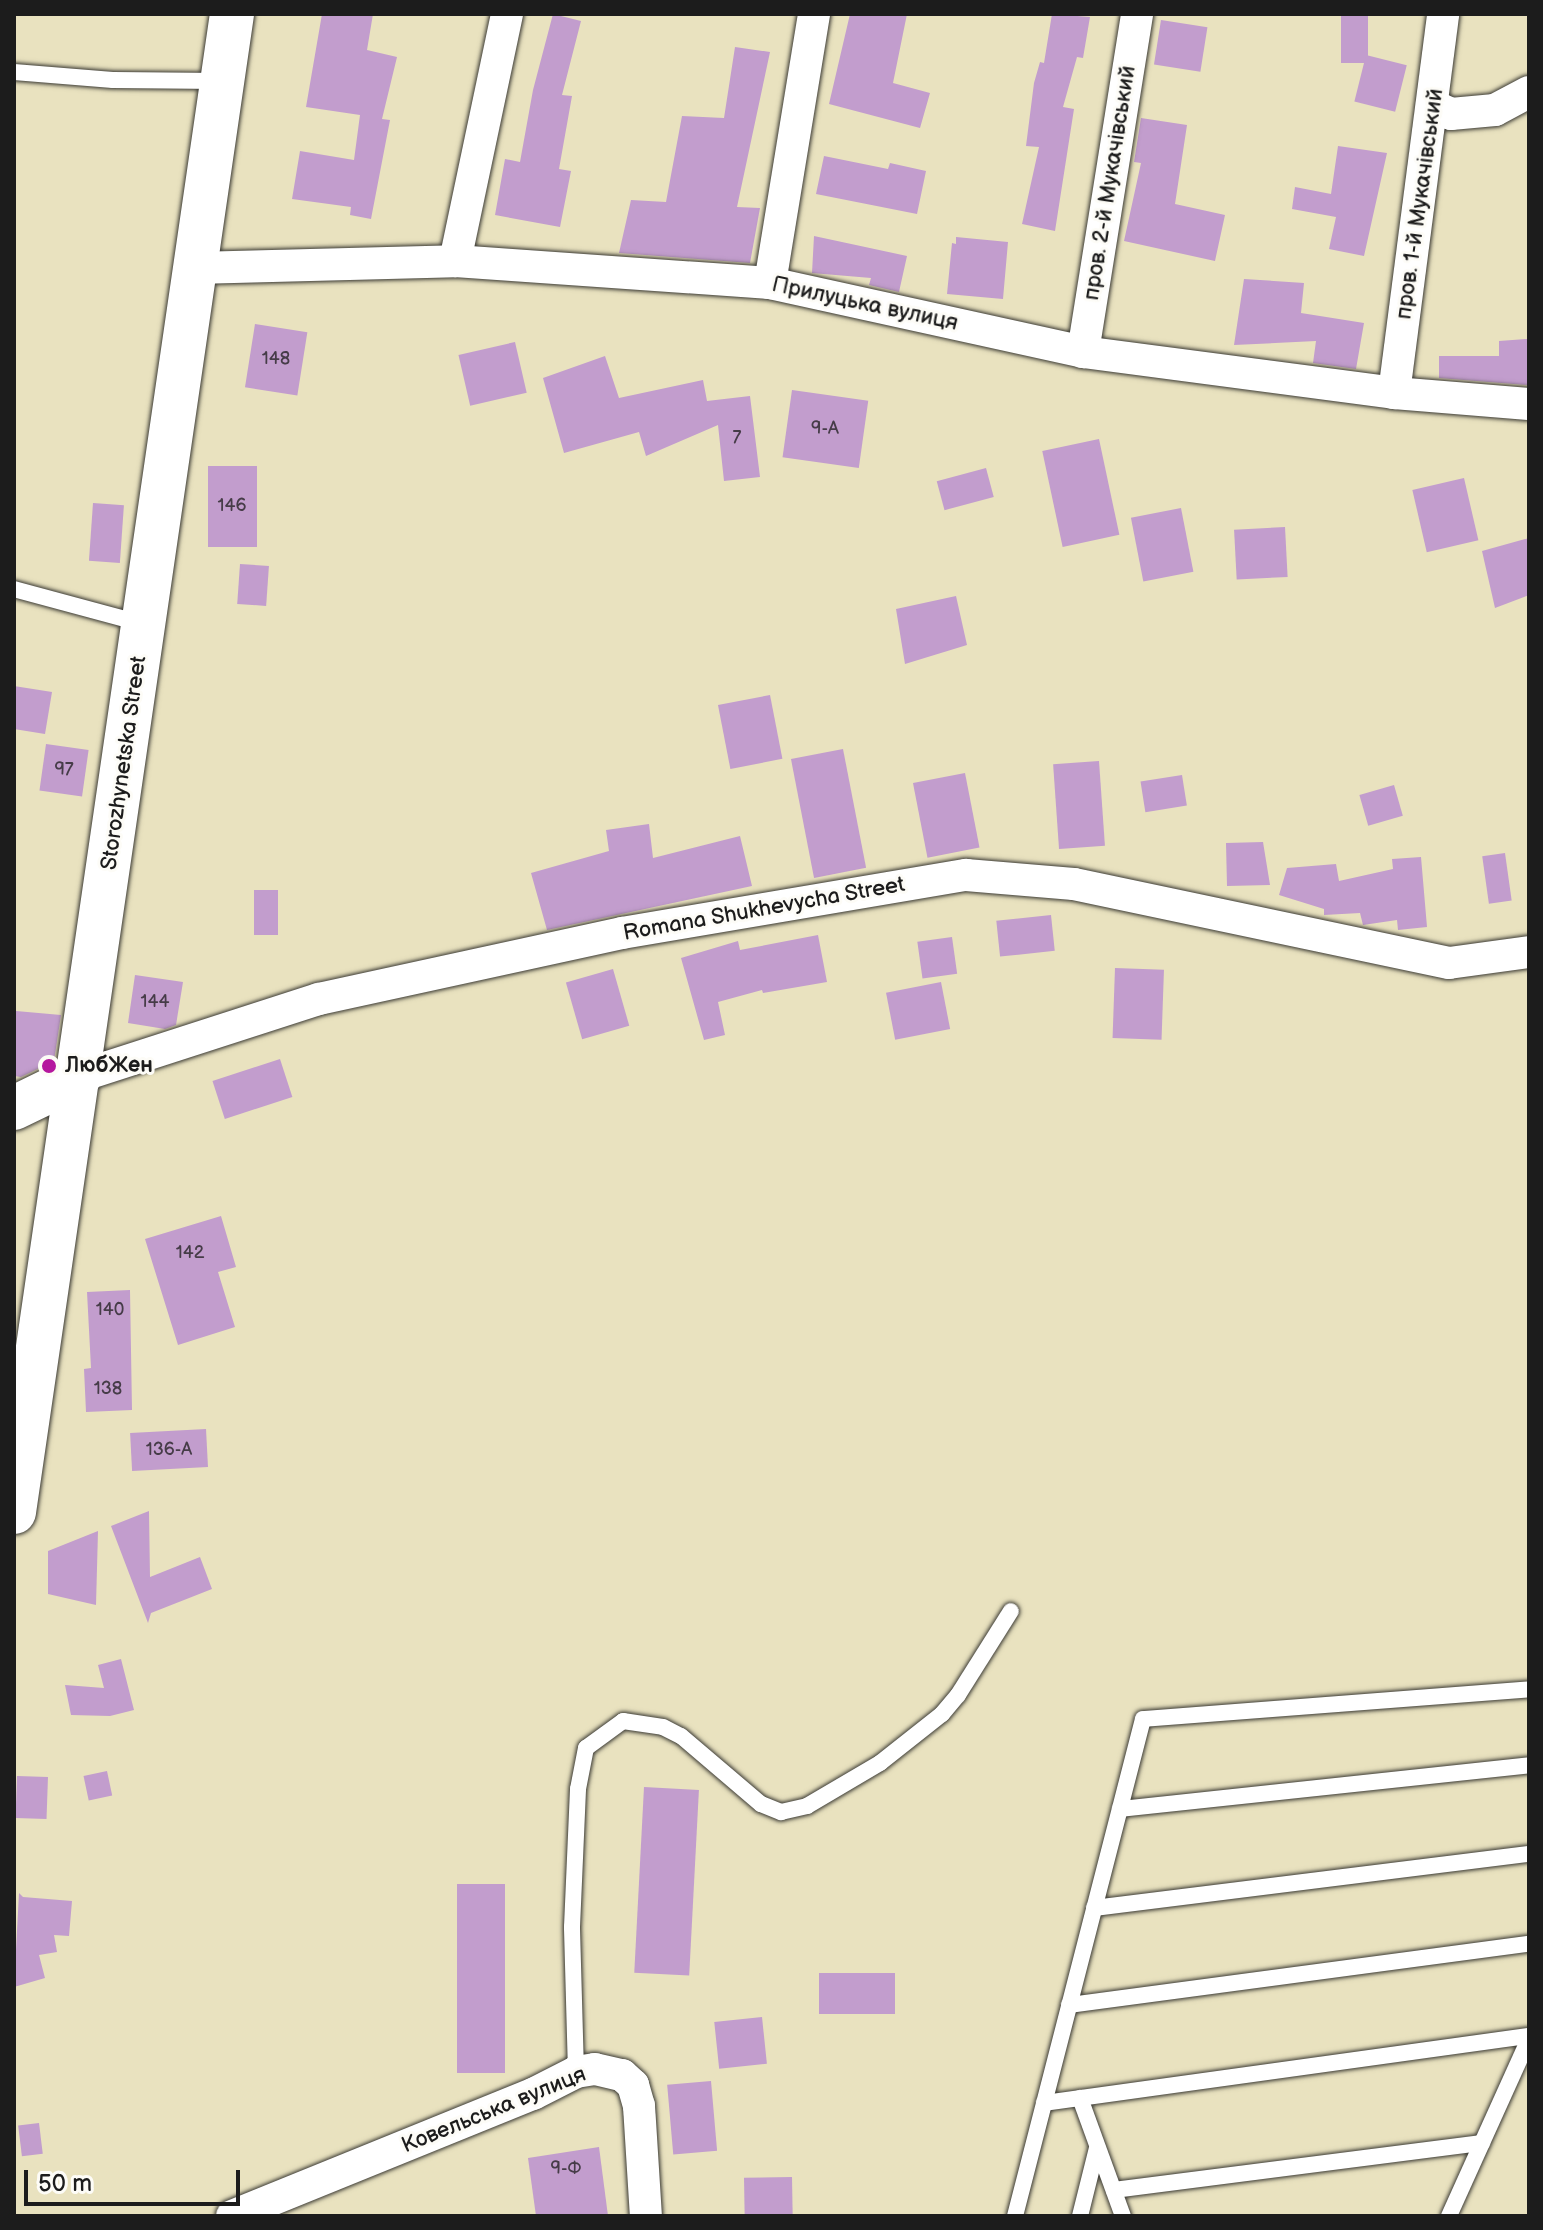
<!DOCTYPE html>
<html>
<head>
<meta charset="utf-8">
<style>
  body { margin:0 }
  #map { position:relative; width:1543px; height:2230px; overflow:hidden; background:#e9e2bf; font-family:"Balsamiq Sans",sans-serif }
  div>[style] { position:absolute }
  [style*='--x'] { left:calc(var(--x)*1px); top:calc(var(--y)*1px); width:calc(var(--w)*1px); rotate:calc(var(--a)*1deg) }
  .building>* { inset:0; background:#c29dcd; transform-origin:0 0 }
  .roads { filter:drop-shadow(0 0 2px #3b3a34) drop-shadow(0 0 2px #3b3a34) }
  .lane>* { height:16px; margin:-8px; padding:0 8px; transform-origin:8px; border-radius:8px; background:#fff }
  .street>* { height:32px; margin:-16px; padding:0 16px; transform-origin:16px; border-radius:16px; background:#fff }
  .secondary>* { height:44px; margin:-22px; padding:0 22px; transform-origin:22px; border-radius:22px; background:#fff }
  .primary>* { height:44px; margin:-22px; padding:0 22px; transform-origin:22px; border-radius:22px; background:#fff }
  .dots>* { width:22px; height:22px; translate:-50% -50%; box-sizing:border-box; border:4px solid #fdfcf7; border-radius:50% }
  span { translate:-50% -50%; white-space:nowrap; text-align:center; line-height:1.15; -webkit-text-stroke:6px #fdfcf7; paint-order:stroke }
  .number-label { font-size:18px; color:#463c48 }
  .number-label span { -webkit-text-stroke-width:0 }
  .street-label { font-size:22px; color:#1c1c1c }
  .poi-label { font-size:22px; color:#1c1c1c; font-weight:700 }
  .left { translate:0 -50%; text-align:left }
  .frame { position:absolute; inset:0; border:16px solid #1c1c1c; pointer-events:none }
  .scale { position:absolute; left:24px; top:2170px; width:216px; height:36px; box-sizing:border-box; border:4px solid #1c1c1c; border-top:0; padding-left:10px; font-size:24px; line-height:28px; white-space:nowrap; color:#1c1c1c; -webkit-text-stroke:6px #fdfcf7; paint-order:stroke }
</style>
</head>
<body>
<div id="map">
  <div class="building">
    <i style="clip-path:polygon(322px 14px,373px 14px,367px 50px,397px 57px,382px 119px,390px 120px,371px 219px,350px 215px,351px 207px,292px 199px,300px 151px,354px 160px,360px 115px,306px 107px)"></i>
    <i style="clip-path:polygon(553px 14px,581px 21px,562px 95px,572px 96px,559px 169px,571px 171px,560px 227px,495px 215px,505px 159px,520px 162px,533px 90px)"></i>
    <i style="clip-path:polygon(850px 14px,907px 14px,893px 83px,930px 93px,920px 128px,829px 104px)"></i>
    <i style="clip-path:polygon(1052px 14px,1090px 17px,1083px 58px,1077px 57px,1063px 107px,1074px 109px,1055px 231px,1022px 224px,1039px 147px,1026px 146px,1034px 83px,1040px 62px,1044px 63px)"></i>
    <i style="left:1341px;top:14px;width:27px;height:49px"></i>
    <i style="left:1161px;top:20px;width:47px;height:45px;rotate:9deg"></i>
    <i style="clip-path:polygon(735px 47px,770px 52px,737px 207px,760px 208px,750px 263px,619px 253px,631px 200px,666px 202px,682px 116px,724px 118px)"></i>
    <i style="left:1366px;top:55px;width:42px;height:48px;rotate:14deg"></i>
    <i style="clip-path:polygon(1141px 118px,1187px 125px,1175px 204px,1225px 215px,1215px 261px,1124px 241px,1141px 163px,1134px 162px)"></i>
    <i style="clip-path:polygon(1338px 146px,1387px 153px,1364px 256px,1329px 249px,1336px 217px,1292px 209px,1295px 187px,1331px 194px)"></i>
    <i style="clip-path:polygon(824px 156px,888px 169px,890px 163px,926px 171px,917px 214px,816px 194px)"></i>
    <i style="clip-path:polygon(814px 236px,907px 256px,899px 292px,869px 285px,871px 278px,812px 273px)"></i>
    <i style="clip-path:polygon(956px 237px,1008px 242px,1003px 299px,947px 294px,952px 243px,956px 244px)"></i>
    <i style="clip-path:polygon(1244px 279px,1304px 283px,1301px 313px,1364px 323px,1356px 369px,1313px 363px,1316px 341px,1234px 345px)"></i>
    <i style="left:255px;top:324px;width:53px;height:64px;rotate:9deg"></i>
    <i style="clip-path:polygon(1527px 339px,1527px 385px,1439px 378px,1439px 356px,1499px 356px,1499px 341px)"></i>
    <i style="left:515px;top:342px;width:52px;height:58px;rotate:77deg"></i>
    <i style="clip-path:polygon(605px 356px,619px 398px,703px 380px,707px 401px,750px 396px,760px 477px,724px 481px,718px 425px,646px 456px,639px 432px,564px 453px,543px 378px)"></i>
    <i style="left:792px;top:390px;width:77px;height:68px;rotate:8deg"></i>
    <i style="left:1099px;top:439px;width:98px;height:58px;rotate:78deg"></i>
    <i style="left:208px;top:466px;width:49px;height:81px"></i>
    <i style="left:986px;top:468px;width:30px;height:51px;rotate:75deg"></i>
    <i style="left:1464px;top:478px;width:64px;height:53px;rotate:77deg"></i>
    <i style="left:93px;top:503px;width:31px;height:58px;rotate:4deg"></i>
    <i style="left:1181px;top:508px;width:65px;height:51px;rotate:79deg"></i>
    <i style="left:1285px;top:527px;width:50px;height:51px;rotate:87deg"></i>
    <i style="clip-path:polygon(1529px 538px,1529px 595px,1495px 608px,1482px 551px)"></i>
    <i style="left:240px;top:564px;width:29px;height:40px;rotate:4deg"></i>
    <i style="clip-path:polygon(956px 596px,967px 645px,905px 664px,896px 609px)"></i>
    <i style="clip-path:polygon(14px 686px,52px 692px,45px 734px,14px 729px)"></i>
    <i style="left:770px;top:695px;width:65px;height:53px;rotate:79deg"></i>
    <i style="left:46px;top:744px;width:43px;height:47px;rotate:8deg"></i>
    <i style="left:843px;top:749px;width:121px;height:53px;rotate:79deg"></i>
    <i style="left:1099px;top:761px;width:85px;height:46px;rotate:86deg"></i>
    <i style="left:965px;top:773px;width:76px;height:53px;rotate:79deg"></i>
    <i style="left:1182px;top:775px;width:31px;height:42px;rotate:81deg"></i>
    <i style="left:1394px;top:785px;width:32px;height:36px;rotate:74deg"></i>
    <i style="clip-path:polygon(649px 824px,653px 858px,740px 836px,752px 886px,547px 930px,531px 873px,609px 851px,606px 830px)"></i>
    <i style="clip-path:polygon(1263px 842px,1270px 885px,1227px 886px,1226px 843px)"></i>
    <i style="left:1505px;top:853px;width:48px;height:23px;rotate:82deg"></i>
    <i style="clip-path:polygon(1421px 857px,1427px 927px,1398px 930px,1397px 920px,1363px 925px,1360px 913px,1324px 915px,1324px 909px,1279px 895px,1287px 868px,1336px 864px,1339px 881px,1393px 869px,1392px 859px)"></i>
    <i style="left:254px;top:890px;width:24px;height:45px"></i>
    <i style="left:1051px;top:915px;width:36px;height:55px;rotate:84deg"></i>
    <i style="clip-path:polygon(818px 935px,827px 982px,763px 993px,762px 990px,718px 1002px,725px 1035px,704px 1040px,681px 958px,738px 941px,740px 950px)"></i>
    <i style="left:952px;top:937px;width:37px;height:35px;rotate:82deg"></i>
    <i style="left:1115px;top:968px;width:49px;height:70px;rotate:2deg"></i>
    <i style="left:613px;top:969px;width:59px;height:49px;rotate:74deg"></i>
    <i style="clip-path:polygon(135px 975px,183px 982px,176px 1025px,165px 1029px,128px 1023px)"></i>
    <i style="left:941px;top:982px;width:48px;height:56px;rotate:79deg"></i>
    <i style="clip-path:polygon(16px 1011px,61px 1015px,54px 1061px,21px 1077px,14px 1076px)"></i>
    <i style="left:280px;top:1059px;width:40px;height:71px;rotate:72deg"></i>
    <i style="clip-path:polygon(221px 1216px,236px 1267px,218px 1272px,235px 1327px,178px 1345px,145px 1239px)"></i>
    <i style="clip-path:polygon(130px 1290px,132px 1410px,86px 1412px,84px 1369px,91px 1368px,87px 1292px)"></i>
    <i style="left:206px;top:1429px;width:38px;height:76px;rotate:87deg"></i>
    <i style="clip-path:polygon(149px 1511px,150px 1577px,200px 1557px,212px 1589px,151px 1613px,148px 1623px,111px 1526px)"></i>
    <i style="clip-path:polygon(98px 1531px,96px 1605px,48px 1594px,48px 1551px)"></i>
    <i style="clip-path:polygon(121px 1659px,134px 1710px,110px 1716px,71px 1715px,65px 1685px,104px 1688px,98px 1665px)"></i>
    <i style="left:107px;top:1771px;width:25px;height:24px;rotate:78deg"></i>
    <i style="left:17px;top:1776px;width:31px;height:42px;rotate:2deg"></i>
    <i style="left:644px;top:1787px;width:55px;height:186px;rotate:3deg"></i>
    <i style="left:457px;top:1884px;width:48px;height:189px"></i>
    <i style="clip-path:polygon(19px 1893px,23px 1897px,72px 1901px,69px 1936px,54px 1935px,57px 1952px,39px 1955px,45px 1978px,14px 1987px)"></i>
    <i style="left:895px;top:1973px;width:41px;height:76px;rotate:90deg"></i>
    <i style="left:762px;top:2017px;width:47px;height:48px;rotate:84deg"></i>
    <i style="left:711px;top:2081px;width:70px;height:44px;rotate:85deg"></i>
    <i style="left:39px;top:2123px;width:31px;height:21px;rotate:83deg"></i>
    <i style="clip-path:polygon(599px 2147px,608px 2216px,536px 2216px,528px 2158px)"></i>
    <i style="left:792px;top:2177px;width:39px;height:48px;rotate:89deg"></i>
  </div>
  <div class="roads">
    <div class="lane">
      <i style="--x:14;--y:72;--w:99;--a:4.6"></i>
      <i style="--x:113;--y:80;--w:108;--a:0.5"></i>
      <i style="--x:14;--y:589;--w:131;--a:15.1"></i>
      <i style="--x:1120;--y:1809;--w:411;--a:-6.1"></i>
      <i style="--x:1094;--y:1908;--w:438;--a:-7.1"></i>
      <i style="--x:1069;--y:2005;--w:464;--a:-7.6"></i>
      <i style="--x:576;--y:2072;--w:145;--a:-91.6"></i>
      <i style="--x:572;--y:1927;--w:138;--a:-87.5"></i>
      <i style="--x:578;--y:1789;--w:42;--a:-79"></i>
      <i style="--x:586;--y:1748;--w:46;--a:-36.1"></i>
      <i style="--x:623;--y:1721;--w:40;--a:8.5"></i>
      <i style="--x:663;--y:1727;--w:20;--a:27"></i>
      <i style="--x:681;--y:1736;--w:105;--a:40.4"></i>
      <i style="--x:761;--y:1804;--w:22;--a:22"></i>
      <i style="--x:781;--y:1812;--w:27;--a:-13"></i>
      <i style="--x:807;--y:1806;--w:85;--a:-30.5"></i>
      <i style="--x:880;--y:1763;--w:79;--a:-38.3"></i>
      <i style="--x:942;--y:1714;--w:25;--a:-50"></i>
      <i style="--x:958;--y:1695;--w:99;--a:-57.8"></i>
      <i style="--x:1080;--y:2098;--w:126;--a:70"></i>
      <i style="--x:1044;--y:2103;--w:490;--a:-7.9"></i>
      <i style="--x:1114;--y:2190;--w:371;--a:-7.3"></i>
      <i style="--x:1015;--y:2216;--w:513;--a:-75.56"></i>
      <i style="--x:1143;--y:1719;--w:387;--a:-4.4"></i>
      <i style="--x:1080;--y:2216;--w:70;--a:-76"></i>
      <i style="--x:1449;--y:2216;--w:194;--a:-65.7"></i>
    </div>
    <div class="street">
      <i style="--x:1434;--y:106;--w:19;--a:25"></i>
      <i style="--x:1451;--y:114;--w:44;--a:-5.2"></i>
      <i style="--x:1495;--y:110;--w:38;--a:-28"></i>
      <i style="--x:455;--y:261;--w:252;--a:-78.1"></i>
      <i style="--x:195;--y:268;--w:260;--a:-1.5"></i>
      <i style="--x:455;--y:261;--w:316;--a:4"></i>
      <i style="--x:770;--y:283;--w:321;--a:12.4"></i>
      <i style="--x:1083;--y:352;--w:314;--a:7.5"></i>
      <i style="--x:1394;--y:393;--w:135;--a:4.7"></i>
      <i style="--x:770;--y:283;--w:273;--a:-80.7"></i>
      <i style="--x:1083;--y:352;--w:342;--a:-80.9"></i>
      <i style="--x:1394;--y:393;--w:382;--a:-82.6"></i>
      <i style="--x:80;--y:1076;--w:251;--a:-17.9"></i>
      <i style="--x:319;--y:999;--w:310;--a:-12.3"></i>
      <i style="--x:622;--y:933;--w:349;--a:-9.6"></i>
      <i style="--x:966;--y:875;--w:108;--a:4.8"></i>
      <i style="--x:1074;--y:884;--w:383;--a:11.9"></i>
      <i style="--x:1449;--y:963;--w:81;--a:-7.8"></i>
      <i style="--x:232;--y:2216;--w:325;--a:-22.1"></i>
      <i style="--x:533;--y:2094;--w:48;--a:-27.1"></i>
      <i style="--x:576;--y:2072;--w:19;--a:-9"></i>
      <i style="--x:595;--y:2069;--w:28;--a:13"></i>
      <i style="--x:622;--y:2075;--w:15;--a:42"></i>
      <i style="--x:633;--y:2085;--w:22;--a:74"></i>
      <i style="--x:639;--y:2106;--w:110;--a:86.4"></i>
    </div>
    <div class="secondary">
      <i style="--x:14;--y:1108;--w:73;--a:-25.9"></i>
    </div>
    <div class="primary">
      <i style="--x:14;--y:1512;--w:1514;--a:-81.72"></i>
    </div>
  </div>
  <div class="dots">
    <i style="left:49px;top:1066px;background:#b5179e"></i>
  </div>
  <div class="number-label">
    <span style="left:276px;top:359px">148</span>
    <span style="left:825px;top:429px">9-А</span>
    <span style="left:737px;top:438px">7</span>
    <span style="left:232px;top:506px">146</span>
    <span style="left:64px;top:770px">97</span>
    <span style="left:155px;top:1002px">144</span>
    <span style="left:190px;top:1253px">142</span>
    <span style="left:110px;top:1310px">140</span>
    <span style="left:108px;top:1389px">138</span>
    <span style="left:169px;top:1450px">136-А</span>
    <span style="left:566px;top:2169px">9-Ф</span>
  </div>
  <div class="street-label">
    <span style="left:1110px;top:183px;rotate:-81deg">пров. 2-й Мукачівський</span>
    <span style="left:1420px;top:204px;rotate:-82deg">пров. 1-й Мукачівський</span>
    <span style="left:865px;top:304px;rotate:12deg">Прилуцька вулиця</span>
    <span style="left:124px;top:763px;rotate:-82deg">Storozhynetska Street</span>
    <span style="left:764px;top:909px;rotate:-10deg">Romana Shukhevycha Street</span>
    <span style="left:494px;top:2110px;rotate:-22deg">Ковельська вулиця</span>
  </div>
  <div class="poi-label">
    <span class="left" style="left:65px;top:1066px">ЛюбЖен</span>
  </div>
  <div class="frame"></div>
  <div class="scale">50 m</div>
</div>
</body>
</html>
